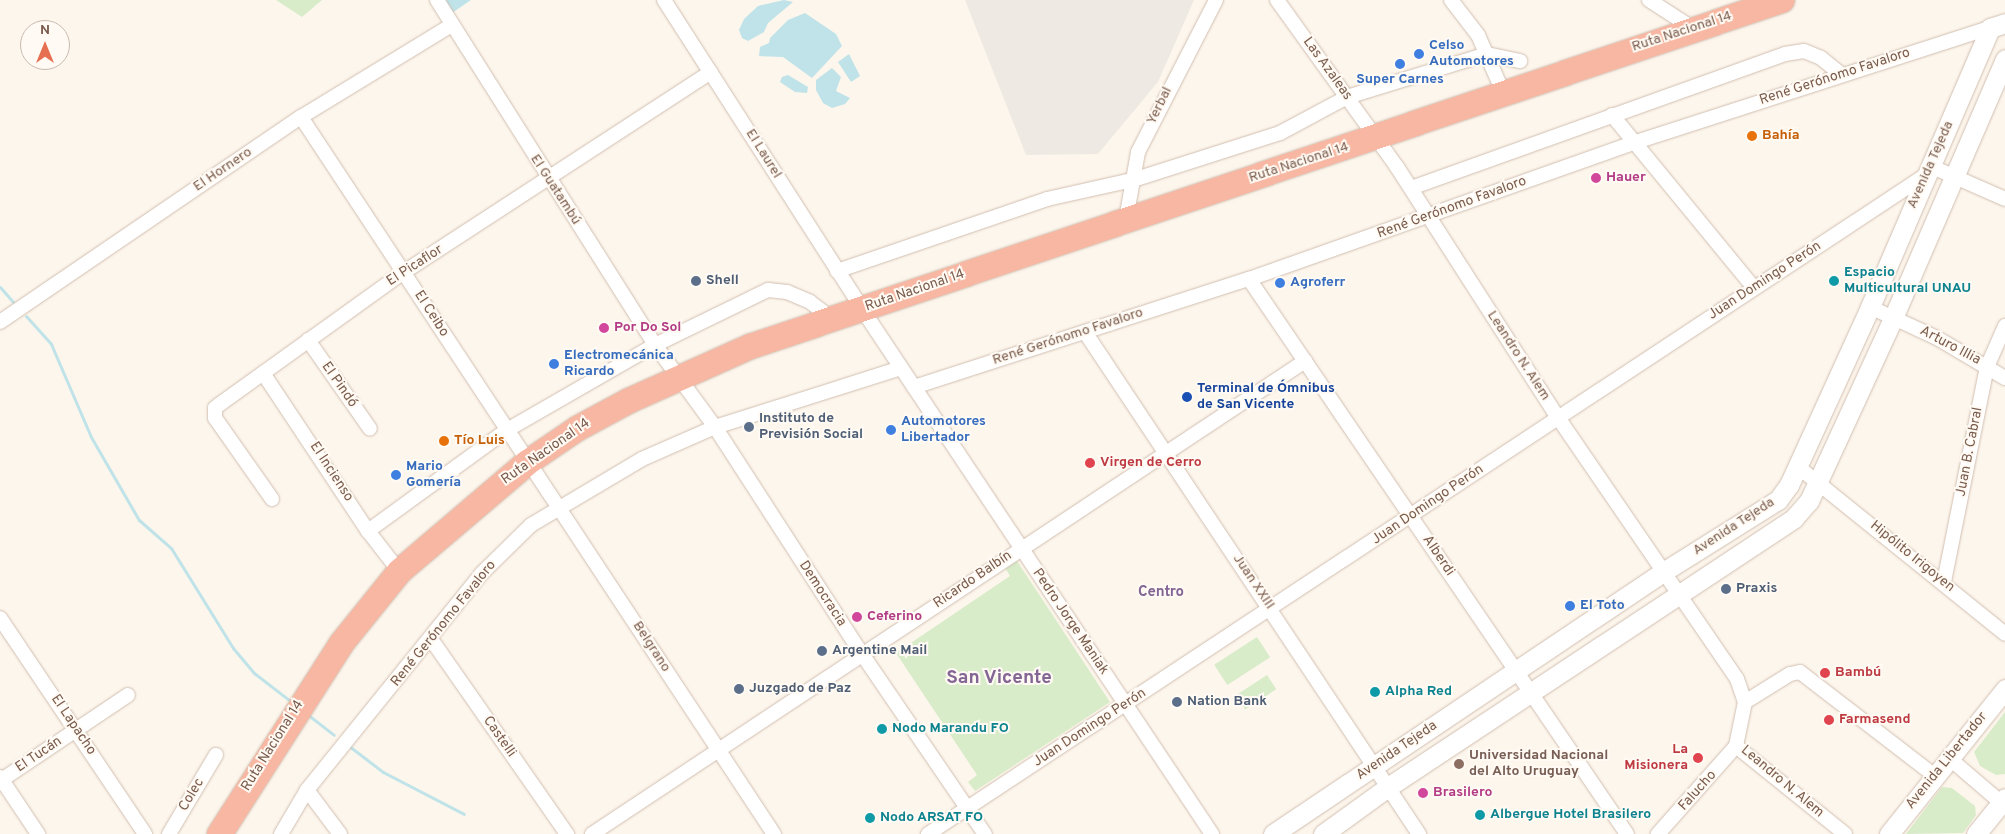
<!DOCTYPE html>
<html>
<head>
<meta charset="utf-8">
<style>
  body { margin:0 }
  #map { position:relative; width:2005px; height:834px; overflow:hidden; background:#fdf6ec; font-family:Overpass,sans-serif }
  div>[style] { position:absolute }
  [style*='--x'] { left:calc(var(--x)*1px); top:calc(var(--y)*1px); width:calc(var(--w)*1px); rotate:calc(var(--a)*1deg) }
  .industrial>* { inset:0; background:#efe9e4 }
  .green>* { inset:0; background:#d8ecc9; transform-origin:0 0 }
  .water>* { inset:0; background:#bfe3e8 }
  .stream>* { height:3px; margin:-1.5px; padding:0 1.5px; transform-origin:1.5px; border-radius:1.5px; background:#bfe3e8 }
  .roads { filter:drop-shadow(0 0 1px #d1beb0) drop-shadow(0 0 1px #d1beb0) }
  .street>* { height:14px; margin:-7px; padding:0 7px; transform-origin:7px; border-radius:7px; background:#fff }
  .secondary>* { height:19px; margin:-9.5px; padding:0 9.5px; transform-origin:9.5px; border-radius:9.5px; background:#fff }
  .highway>* { height:25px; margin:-12.5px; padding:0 12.5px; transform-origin:12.5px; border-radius:12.5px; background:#f7b7a3 }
  .dots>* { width:14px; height:14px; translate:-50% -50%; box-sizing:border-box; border:2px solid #fffaf3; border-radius:50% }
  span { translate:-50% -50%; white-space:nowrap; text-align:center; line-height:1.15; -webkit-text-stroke:4px #fffaf3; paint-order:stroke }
  .street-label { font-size:14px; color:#7a5c4d }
  .shop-label { font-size:14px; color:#366cbe; font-weight:700 }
  .left { translate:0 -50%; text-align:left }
  .food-label { font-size:14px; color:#c56008; font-weight:700 }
  .hotel-label { font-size:14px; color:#b23c85; font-weight:700 }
  .culture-label { font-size:14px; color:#0d838f; font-weight:700 }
  .service-label { font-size:14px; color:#4e5e75; font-weight:700 }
  .transit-label { font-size:14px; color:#164399; font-weight:700 }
  .health-label { font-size:14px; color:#be3a42; font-weight:700 }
  .right { translate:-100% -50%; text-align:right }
  .education-label { font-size:14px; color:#785e54; font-weight:700 }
  .neighbourhood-label { font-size:15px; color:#846695; font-weight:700 }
  .district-label { font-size:19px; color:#846695; font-weight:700 }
  .north { position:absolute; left:20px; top:20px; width:50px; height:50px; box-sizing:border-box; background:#fffaf3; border:1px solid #cabbb1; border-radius:50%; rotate:0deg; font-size:14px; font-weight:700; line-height:20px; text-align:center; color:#7a5c4d }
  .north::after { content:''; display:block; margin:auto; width:18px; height:22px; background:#e76f51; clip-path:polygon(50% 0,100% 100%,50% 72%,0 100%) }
</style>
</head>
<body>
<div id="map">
  <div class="industrial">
    <i style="clip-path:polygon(965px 0,1194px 0,1158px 82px,1098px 154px,1026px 155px)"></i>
  </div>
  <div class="green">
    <i style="clip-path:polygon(276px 0,322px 0,302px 17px)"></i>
    <i style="clip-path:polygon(1015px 558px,1110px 702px,975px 791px,968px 782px,977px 775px,896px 653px,1010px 576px,1004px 566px)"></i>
    <i style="left:1257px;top:637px;width:24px;height:51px;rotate:57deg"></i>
    <i style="left:1267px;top:675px;width:17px;height:37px;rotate:57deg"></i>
    <i style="clip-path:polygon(2005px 712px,2005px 774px,1996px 775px,1980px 766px,1974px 752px)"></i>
    <i style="clip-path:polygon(1942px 787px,1952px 788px,1975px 806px,1976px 815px,1963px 833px,1906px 834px)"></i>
  </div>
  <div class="water">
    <i style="clip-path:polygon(444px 0,471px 0,452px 13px)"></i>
    <i style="clip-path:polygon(784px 0,793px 2px,768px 23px,764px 32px,748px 41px,742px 38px,739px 30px,744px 19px,758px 6px)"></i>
    <i style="clip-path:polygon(805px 13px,836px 34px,842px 46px,812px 78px,783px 57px,759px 56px,760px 47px,769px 43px,770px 38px,788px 20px)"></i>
    <i style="clip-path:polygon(849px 54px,860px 76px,851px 82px,838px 62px)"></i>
    <i style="clip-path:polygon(832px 68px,841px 77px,836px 91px,850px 98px,845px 104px,832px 108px,823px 103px,816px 90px,816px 80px)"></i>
    <i style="clip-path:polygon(788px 75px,808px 87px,807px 93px,795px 92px,780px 82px,782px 77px)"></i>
  </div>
  <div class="stream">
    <i style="--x:0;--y:287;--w:20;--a:49"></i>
    <i style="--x:26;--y:316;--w:38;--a:48"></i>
    <i style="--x:51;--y:344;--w:101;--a:66.7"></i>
    <i style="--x:91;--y:437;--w:96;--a:60"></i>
    <i style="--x:139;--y:520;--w:43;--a:41.2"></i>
    <i style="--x:171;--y:548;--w:118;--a:58.2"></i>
    <i style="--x:233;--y:648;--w:33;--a:50"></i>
    <i style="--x:254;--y:673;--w:44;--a:37.6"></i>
    <i style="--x:307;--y:714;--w:34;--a:38"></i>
    <i style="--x:349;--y:746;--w:43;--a:37.4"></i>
    <i style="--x:383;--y:772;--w:91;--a:27.4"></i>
  </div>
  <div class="roads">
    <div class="street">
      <i style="--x:437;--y:0;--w:408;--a:57.7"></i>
      <i style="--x:655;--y:345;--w:102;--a:53.8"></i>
      <i style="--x:715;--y:427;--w:270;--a:57.1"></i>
      <i style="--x:862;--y:654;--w:218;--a:55.7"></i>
      <i style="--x:664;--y:0;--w:367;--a:57.3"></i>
      <i style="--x:862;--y:309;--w:631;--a:56.31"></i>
      <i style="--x:1277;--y:0;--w:206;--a:54.3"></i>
      <i style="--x:1397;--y:167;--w:300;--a:57.3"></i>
      <i style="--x:1559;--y:419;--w:315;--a:55.6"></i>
      <i style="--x:1737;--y:679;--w:24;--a:71"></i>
      <i style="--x:1745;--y:702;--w:45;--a:101.6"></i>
      <i style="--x:1736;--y:746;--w:118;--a:131.6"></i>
      <i style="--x:1451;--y:0;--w:44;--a:52.4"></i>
      <i style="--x:1478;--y:35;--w:62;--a:66.3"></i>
      <i style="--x:1649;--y:0;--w:54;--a:32.8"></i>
      <i style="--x:1612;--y:115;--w:224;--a:50.6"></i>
      <i style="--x:301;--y:117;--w:859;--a:56.59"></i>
      <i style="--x:1930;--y:166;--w:82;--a:23.7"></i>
      <i style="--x:1411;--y:188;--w:397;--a:-19.7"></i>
      <i style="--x:1785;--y:54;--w:19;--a:-9"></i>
      <i style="--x:1804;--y:51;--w:18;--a:22"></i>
      <i style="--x:1821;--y:58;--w:27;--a:39"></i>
      <i style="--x:1126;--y:219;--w:68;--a:-79.8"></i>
      <i style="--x:1138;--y:152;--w:171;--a:-62.8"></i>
      <i style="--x:837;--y:271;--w:222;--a:-18.9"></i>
      <i style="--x:1047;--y:199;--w:88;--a:-12.5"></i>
      <i style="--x:1133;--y:180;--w:154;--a:-17.7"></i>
      <i style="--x:1280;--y:133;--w:76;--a:-28.2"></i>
      <i style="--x:1347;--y:97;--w:146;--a:-17.1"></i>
      <i style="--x:1487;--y:54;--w:34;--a:12"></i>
      <i style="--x:1249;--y:279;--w:671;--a:55.74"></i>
      <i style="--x:1870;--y:307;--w:74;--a:24.8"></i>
      <i style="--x:1937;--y:338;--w:79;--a:30.5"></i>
      <i style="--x:0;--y:322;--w:364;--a:-34.3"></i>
      <i style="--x:301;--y:117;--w:177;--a:-31.4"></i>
      <i style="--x:1085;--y:332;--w:603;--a:56.36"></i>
      <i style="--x:308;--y:340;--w:108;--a:55.1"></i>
      <i style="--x:263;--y:373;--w:190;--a:56.4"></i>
      <i style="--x:368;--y:531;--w:51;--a:52.2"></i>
      <i style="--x:914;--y:387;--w:352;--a:-17.9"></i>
      <i style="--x:1249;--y:279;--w:407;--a:-19.5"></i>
      <i style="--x:1633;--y:143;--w:375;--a:-17.9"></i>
      <i style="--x:1797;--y:466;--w:267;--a:38.9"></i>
      <i style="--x:272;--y:499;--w:99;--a:-125.1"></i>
      <i style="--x:215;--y:418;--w:10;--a:-90"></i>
      <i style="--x:215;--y:408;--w:6;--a:-39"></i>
      <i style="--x:220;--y:404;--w:226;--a:-35.7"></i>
      <i style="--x:404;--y:272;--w:366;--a:-33.1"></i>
      <i style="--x:368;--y:531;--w:172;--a:-36"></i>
      <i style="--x:507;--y:430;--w:171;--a:-29.9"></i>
      <i style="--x:655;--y:345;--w:126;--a:-26"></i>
      <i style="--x:768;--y:290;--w:19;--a:6"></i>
      <i style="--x:787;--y:292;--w:25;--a:23"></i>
      <i style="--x:810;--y:302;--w:26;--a:37"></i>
      <i style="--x:1944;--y:582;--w:219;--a:-78.7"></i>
      <i style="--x:1987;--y:367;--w:45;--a:-66.3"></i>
      <i style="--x:0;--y:618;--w:260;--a:56.1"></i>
      <i style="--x:431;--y:639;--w:238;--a:55.1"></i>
      <i style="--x:1745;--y:702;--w:53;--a:-31.9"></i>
      <i style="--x:1790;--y:674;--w:10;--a:-11"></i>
      <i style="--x:1800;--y:672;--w:170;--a:37.6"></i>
      <i style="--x:1736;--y:746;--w:140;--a:38.9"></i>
      <i style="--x:1949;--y:758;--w:74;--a:40.6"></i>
      <i style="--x:0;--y:777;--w:69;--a:56.3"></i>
      <i style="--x:0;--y:781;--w:154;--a:-33.9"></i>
      <i style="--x:307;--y:790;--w:55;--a:53.1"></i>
      <i style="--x:169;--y:834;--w:92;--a:-59.3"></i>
      <i style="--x:281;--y:834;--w:51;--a:-59.4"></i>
      <i style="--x:307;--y:790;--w:277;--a:-51.1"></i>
      <i style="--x:481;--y:574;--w:70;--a:-44.4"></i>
      <i style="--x:531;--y:525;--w:129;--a:-30.7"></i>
      <i style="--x:642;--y:459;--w:80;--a:-23.7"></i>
      <i style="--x:715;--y:427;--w:195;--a:-17.6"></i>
      <i style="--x:592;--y:834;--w:856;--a:-33.56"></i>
      <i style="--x:928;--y:834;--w:1196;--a:-33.44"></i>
    </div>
    <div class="secondary">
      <i style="--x:1273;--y:834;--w:470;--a:-33.9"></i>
      <i style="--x:1663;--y:572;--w:136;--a:-32.1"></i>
      <i style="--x:1778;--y:500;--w:19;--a:-54"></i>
      <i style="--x:1789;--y:485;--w:196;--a:-65.5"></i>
      <i style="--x:1870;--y:307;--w:304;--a:-66.7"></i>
      <i style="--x:1990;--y:28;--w:16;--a:-18"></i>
      <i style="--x:1323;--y:834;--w:80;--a:-35.9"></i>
      <i style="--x:1388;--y:787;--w:487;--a:-33.5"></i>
      <i style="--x:1794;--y:518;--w:23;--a:-49"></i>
      <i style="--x:1809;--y:501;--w:201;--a:-65.3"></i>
      <i style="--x:1893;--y:318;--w:282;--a:-66.6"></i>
      <i style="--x:1889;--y:834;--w:186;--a:-51.3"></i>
      <i style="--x:1976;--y:834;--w:46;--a:-51.1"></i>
    </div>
    <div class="highway">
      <i style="--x:219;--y:834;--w:227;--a:-57.4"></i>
      <i style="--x:341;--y:643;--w:92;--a:-51.1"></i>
      <i style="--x:399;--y:571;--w:168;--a:-40.4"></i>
      <i style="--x:527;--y:462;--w:60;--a:-34.2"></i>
      <i style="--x:577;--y:428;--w:59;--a:-28.3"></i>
      <i style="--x:629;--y:400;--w:133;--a:-24.1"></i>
      <i style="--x:750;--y:346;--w:1088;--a:-18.55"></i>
    </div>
  </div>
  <div class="dots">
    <i style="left:1419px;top:54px;background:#3f7fe0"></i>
    <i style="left:1400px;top:64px;background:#3f7fe0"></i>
    <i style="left:1752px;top:136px;background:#e8710a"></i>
    <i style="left:1596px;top:178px;background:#d1479c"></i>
    <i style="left:696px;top:281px;background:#5c6f8a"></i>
    <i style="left:1834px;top:281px;background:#0f9aa8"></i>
    <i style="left:1280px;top:283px;background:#3f7fe0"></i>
    <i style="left:604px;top:328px;background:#d1479c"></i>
    <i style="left:554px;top:364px;background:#3f7fe0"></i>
    <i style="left:1187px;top:397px;background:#1a4fb4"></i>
    <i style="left:749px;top:427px;background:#5c6f8a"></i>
    <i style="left:891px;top:430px;background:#3f7fe0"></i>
    <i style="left:444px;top:441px;background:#e8710a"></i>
    <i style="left:1090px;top:463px;background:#e0444e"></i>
    <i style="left:396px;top:475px;background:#3f7fe0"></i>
    <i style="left:1726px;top:589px;background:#5c6f8a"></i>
    <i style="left:1570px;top:606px;background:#3f7fe0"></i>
    <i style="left:857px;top:617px;background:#d1479c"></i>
    <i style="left:822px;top:651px;background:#5c6f8a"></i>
    <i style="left:1825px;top:673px;background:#e0444e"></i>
    <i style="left:739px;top:689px;background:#5c6f8a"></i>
    <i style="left:1375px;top:692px;background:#0f9aa8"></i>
    <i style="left:1177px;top:702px;background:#5c6f8a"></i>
    <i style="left:1829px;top:720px;background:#e0444e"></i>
    <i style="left:882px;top:729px;background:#0f9aa8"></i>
    <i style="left:1698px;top:758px;background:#e0444e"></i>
    <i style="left:1459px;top:764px;background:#8d6e63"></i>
    <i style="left:1423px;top:793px;background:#d1479c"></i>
    <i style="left:1480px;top:815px;background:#0f9aa8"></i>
    <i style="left:870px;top:818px;background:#0f9aa8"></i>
  </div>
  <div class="street-label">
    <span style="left:1682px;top:32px;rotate:-18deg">Ruta Nacional 14</span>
    <span style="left:1327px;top:69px;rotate:54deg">Las Azaleas</span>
    <span style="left:1835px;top:77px;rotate:-18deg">René Gerónomo Favaloro</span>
    <span style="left:1160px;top:106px;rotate:-64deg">Yerbal</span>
    <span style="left:763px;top:154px;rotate:58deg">El Laurel</span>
    <span style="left:1299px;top:163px;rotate:-18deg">Ruta Nacional 14</span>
    <span style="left:1931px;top:165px;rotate:-66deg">Avenida Tejeda</span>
    <span style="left:223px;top:170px;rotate:-34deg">El Hornero</span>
    <span style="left:555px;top:190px;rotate:57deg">El Guatambú</span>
    <span style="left:1452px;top:208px;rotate:-20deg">René Gerónomo Favaloro</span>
    <span style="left:415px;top:266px;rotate:-33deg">El Picaflor</span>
    <span style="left:1765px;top:281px;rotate:-33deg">Juan Domingo Perón</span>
    <span style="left:915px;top:291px;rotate:-19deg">Ruta Nacional 14</span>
    <span style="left:431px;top:314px;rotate:57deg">El Ceibo</span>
    <span style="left:1068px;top:337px;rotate:-18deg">René Gerónomo Favaloro</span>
    <span style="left:1950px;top:346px;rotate:28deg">Arturo Illia</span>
    <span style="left:1518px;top:356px;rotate:57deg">Leandro N. Alem</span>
    <span style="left:339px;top:385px;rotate:55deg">El Pindó</span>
    <span style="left:546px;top:452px;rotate:-35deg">Ruta Nacional 14</span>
    <span style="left:1970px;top:452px;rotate:-79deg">Juan B. Cabral</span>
    <span style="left:331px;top:472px;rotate:57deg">El Incienso</span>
    <span style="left:1428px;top:505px;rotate:-34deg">Juan Domingo Perón</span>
    <span style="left:1734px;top:527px;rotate:-33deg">Avenida Tejeda</span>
    <span style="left:1438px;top:556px;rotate:56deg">Alberdi</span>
    <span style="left:1912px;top:557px;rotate:39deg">Hipólito Irigoyen</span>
    <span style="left:973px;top:580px;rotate:-34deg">Ricardo Balbín</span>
    <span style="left:1253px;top:582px;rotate:56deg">Juan XXIII</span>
    <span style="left:822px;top:594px;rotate:57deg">Democracia</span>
    <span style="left:1070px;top:622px;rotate:56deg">Pedro Jorge Maniak</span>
    <span style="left:444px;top:624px;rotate:-51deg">René Gerónomo Favaloro</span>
    <span style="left:651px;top:647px;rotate:57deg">Belgrano</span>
    <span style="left:73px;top:725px;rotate:56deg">El Lapacho</span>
    <span style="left:1090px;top:728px;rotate:-33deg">Juan Domingo Perón</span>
    <span style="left:499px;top:737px;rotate:55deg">Castelli</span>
    <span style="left:273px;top:746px;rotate:-58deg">Ruta Nacional 14</span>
    <span style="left:1397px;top:751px;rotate:-34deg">Avenida Tejeda</span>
    <span style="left:39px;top:755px;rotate:-34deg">El Tucán</span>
    <span style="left:1947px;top:761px;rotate:-51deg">Avenida Libertador</span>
    <span style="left:1782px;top:782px;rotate:40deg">Leandro N. Alem</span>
    <span style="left:1698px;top:791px;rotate:-48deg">Falucho</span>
    <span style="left:192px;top:795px;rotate:-59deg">Colec</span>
  </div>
  <div class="shop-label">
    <span class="left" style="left:1429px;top:54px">Celso<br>Automotores</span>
    <span style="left:1400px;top:80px">Super Carnes</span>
    <span class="left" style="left:1290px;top:283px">Agroferr</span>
    <span class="left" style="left:564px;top:364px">Electromecánica<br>Ricardo</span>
    <span class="left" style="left:901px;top:430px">Automotores<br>Libertador</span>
    <span class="left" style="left:406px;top:475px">Mario<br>Gomería</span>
    <span class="left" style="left:1580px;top:606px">El Toto</span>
  </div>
  <div class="food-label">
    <span class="left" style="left:1762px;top:136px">Bahía</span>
    <span class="left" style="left:454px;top:441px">Tío Luis</span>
  </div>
  <div class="hotel-label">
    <span class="left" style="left:1606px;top:178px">Hauer</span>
    <span class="left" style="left:614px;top:328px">Por Do Sol</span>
    <span class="left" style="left:867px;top:617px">Ceferino</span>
    <span class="left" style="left:1433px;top:793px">Brasilero</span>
  </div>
  <div class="culture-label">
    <span class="left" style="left:1844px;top:281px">Espacio<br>Multicultural UNAU</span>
    <span class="left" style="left:1385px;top:692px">Alpha Red</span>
    <span class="left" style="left:892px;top:729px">Nodo Marandu FO</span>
    <span class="left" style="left:1490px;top:815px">Albergue Hotel Brasilero</span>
    <span class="left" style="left:880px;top:818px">Nodo ARSAT FO</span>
  </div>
  <div class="service-label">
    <span class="left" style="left:706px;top:281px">Shell</span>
    <span class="left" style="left:759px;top:427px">Instituto de<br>Previsión Social</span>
    <span class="left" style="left:1736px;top:589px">Praxis</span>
    <span class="left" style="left:832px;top:651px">Argentine Mail</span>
    <span class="left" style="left:749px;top:689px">Juzgado de Paz</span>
    <span class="left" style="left:1187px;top:702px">Nation Bank</span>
  </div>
  <div class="transit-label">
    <span class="left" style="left:1197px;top:397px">Terminal de Ómnibus<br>de San Vicente</span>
  </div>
  <div class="health-label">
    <span class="left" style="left:1100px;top:463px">Virgen de Cerro</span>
    <span class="left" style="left:1835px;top:673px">Bambú</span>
    <span class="left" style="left:1839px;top:720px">Farmasend</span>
    <span class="right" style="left:1688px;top:758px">La<br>Misionera</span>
  </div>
  <div class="education-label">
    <span class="left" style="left:1469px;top:764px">Universidad Nacional<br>del Alto Uruguay</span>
  </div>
  <div class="neighbourhood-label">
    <span style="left:1161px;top:593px">Centro</span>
  </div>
  <div class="district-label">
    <span style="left:999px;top:679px">San Vicente</span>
  </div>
  <div class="north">N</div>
</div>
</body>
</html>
